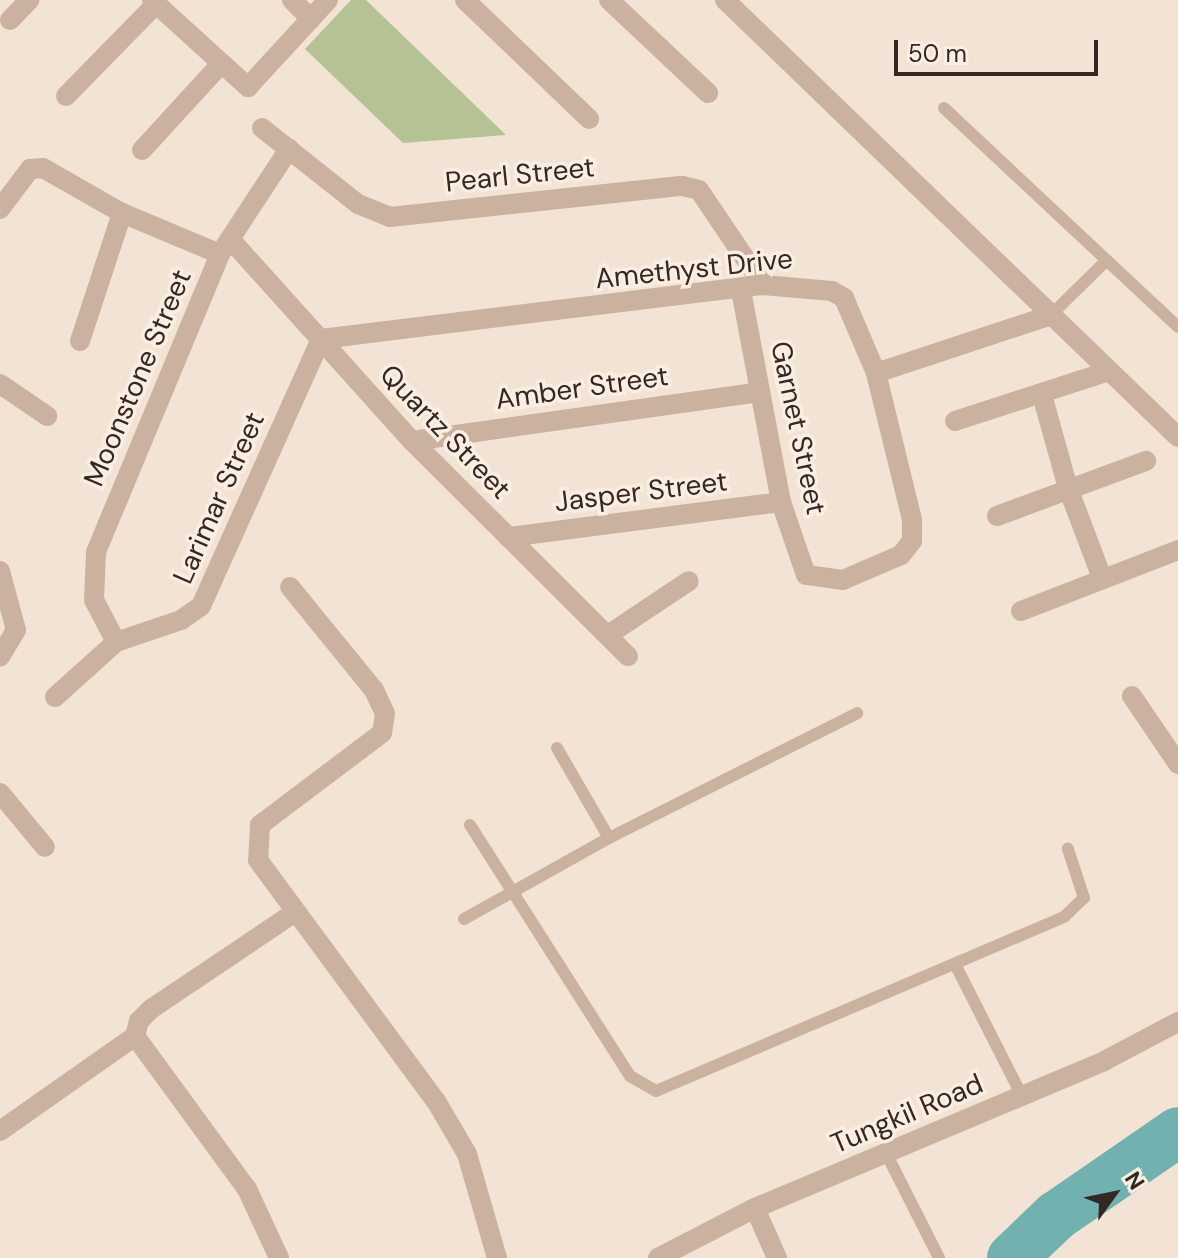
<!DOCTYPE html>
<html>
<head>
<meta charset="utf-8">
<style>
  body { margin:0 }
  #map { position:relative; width:1178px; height:1258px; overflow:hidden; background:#f3e3d5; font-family:"DM Sans",sans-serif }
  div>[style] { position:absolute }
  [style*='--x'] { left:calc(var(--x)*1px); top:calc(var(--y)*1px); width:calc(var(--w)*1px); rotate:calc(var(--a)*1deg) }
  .green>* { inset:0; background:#b5c294 }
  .river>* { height:50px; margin:-25px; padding:0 25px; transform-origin:25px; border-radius:25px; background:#71b2b1 }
  .service>* { height:12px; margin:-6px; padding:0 6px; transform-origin:6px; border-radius:6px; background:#cbb2a0 }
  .minor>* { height:20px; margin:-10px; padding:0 10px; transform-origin:10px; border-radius:10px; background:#cbb2a0 }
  span { translate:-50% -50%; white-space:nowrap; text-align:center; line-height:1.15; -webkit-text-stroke:7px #faede1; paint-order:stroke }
  .street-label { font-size:28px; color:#342824 }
  .north { position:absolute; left:1074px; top:1154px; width:80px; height:80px; -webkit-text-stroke:6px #faede1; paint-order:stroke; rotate:57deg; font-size:22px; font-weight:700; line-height:32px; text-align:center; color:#342824 }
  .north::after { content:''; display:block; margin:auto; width:28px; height:36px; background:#342824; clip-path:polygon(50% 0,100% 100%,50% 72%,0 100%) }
  .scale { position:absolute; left:894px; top:40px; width:204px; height:36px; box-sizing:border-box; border:4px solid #342824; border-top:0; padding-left:10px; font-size:24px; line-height:28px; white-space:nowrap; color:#342824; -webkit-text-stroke:6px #faede1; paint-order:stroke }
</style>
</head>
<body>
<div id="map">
  <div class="green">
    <i style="clip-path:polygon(351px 0,366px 0,506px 135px,403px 143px,305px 49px)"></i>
  </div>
  <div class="river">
    <i style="--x:1012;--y:1258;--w:61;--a:-43.7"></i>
    <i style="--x:1056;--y:1216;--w:148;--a:-34.5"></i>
  </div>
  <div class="service">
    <i style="--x:944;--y:108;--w:320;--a:43.1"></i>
    <i style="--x:1051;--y:315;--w:78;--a:-44.5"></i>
    <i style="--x:557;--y:748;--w:104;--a:60"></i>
    <i style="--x:470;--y:825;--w:298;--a:57.5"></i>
    <i style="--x:630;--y:1076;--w:30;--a:30"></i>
    <i style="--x:656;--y:1091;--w:444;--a:-23.1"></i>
    <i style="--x:1064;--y:917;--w:28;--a:-44"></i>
    <i style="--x:1084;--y:898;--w:52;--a:-108.1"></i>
    <i style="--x:464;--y:919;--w:166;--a:-29.2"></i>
    <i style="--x:609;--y:838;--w:278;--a:-26.7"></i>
    <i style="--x:955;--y:964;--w:148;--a:63.1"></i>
    <i style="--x:886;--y:1153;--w:118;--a:63.2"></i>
  </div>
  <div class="minor">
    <i style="--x:152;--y:0;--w:130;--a:42.2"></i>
    <i style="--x:248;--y:87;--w:118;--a:-47.4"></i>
    <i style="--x:292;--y:0;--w:27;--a:45"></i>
    <i style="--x:465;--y:0;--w:172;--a:43.8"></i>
    <i style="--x:609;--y:0;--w:136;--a:43.2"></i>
    <i style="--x:725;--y:0;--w:629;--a:43.97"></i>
    <i style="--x:10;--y:20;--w:28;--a:-46"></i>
    <i style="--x:66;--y:96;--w:129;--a:-45.6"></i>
    <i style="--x:262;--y:128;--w:122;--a:38.4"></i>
    <i style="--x:358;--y:204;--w:35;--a:22"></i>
    <i style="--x:390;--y:217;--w:294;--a:-6.1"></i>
    <i style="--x:682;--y:186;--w:17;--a:13"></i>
    <i style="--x:699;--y:190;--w:115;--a:56"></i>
    <i style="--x:142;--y:150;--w:115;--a:-47.5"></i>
    <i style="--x:0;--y:209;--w:50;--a:-53.1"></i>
    <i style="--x:30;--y:169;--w:13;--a:-4"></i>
    <i style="--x:43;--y:168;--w:91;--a:29.7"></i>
    <i style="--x:122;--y:213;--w:106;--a:22.7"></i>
    <i style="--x:230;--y:239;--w:272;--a:48"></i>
    <i style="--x:412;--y:441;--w:305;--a:44.9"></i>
    <i style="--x:80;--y:341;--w:135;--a:-71.8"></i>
    <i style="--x:876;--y:373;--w:184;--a:-18.3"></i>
    <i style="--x:0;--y:384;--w:57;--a:34.2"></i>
    <i style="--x:1042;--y:395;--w:97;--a:74.4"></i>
    <i style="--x:1068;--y:488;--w:96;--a:69.3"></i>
    <i style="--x:955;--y:421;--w:162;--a:-18"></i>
    <i style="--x:412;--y:441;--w:351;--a:-8"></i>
    <i style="--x:997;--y:516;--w:159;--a:-20.3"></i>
    <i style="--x:508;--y:537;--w:275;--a:-7.3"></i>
    <i style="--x:0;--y:571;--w:61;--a:74.8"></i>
    <i style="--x:16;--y:630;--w:31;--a:121"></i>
    <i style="--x:290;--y:587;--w:133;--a:50.8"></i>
    <i style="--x:374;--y:690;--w:26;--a:65"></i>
    <i style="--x:385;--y:714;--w:19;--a:99"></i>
    <i style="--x:382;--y:733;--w:153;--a:143"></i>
    <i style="--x:260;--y:825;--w:35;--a:93"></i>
    <i style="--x:258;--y:860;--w:300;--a:53.6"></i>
    <i style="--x:436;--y:1101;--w:61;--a:59.7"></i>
    <i style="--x:467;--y:1154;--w:108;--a:73.9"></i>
    <i style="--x:1021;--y:611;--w:168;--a:-21.2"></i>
    <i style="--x:608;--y:635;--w:97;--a:-33.7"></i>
    <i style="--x:116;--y:642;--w:47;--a:-117.6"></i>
    <i style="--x:94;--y:600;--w:48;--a:-87.6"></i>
    <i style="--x:96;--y:552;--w:323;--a:-67.4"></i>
    <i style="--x:220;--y:254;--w:126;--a:-56.7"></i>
    <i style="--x:1132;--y:696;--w:82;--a:55.9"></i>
    <i style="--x:55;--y:697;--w:82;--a:-42"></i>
    <i style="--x:116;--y:642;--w:69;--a:-18.7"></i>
    <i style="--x:181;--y:620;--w:24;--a:-35"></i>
    <i style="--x:201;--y:606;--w:293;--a:-65.8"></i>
    <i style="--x:321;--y:339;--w:445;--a:-7"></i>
    <i style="--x:763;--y:285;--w:69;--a:5"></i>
    <i style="--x:832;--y:291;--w:14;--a:30"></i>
    <i style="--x:844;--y:298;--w:82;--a:66.9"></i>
    <i style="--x:876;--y:373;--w:151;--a:76.2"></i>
    <i style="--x:912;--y:520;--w:21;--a:90"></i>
    <i style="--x:912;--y:541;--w:18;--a:128"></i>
    <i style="--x:901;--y:555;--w:63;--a:156.7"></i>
    <i style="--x:843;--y:580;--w:37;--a:-172"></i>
    <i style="--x:806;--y:575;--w:77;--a:-108.9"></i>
    <i style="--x:781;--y:502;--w:216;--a:-100.7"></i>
    <i style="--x:0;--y:793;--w:70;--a:50.2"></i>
    <i style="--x:135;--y:1036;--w:190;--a:53.8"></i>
    <i style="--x:247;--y:1189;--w:76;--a:65.1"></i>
    <i style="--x:0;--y:1131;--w:165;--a:-35.1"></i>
    <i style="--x:135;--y:1036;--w:16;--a:-75"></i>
    <i style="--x:139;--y:1021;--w:17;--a:-45"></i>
    <i style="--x:151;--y:1009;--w:172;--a:-33.9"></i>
    <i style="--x:755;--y:1208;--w:55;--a:66.3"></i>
    <i style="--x:658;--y:1258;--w:109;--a:-27.3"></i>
    <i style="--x:755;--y:1208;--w:379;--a:-22.8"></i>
    <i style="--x:1104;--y:1061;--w:84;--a:-27.8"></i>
  </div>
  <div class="street-label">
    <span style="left:520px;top:175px;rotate:-6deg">Pearl Street</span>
    <span style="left:694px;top:269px;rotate:-6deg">Amethyst Drive</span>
    <span style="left:138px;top:378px;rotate:-67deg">Moonstone Street</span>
    <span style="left:582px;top:388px;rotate:-8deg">Amber Street</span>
    <span style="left:798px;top:428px;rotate:78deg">Garnet Street</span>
    <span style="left:445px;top:432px;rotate:46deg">Quartz Street</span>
    <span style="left:641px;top:492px;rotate:-7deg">Jasper Street</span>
    <span style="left:219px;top:498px;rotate:-66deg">Larimar Street</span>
    <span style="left:907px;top:1114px;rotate:-23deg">Tungkil Road</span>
  </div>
  <div class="north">N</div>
  <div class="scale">50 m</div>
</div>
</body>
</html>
